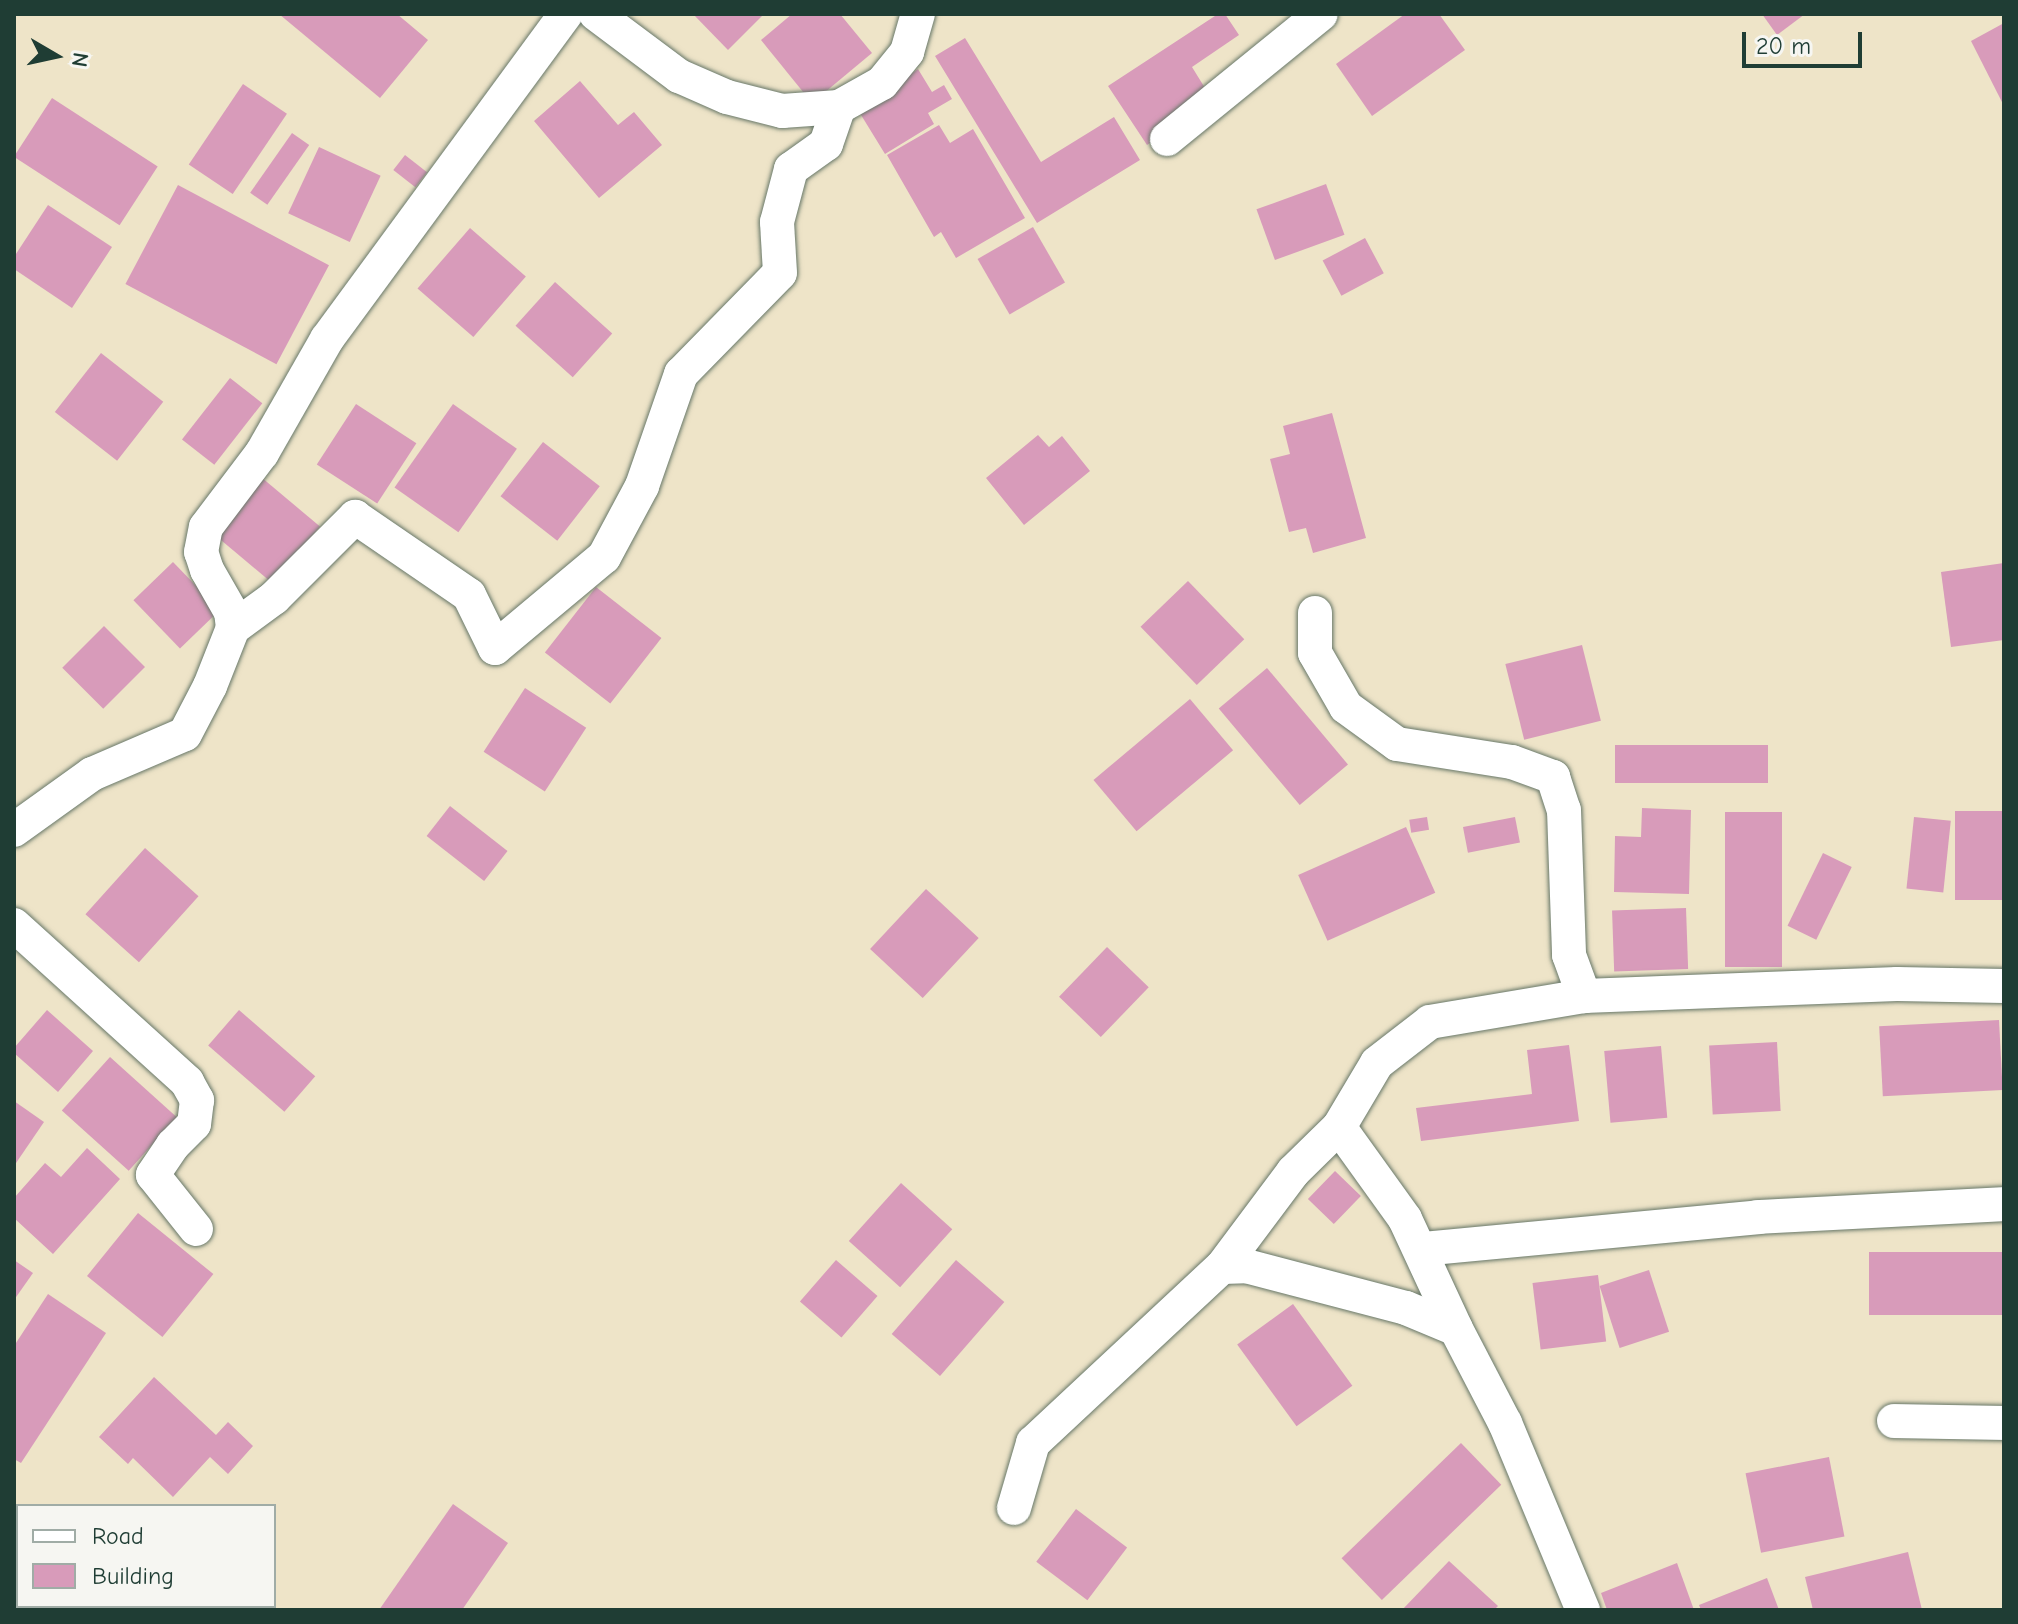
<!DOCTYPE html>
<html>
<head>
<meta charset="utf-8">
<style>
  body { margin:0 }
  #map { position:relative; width:2018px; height:1624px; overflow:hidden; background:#eee4c8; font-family:"Comic Neue",sans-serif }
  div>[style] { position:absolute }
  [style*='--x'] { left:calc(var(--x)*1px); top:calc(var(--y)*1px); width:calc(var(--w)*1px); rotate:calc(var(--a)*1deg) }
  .building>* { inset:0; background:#d89bba; transform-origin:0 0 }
  .roads { filter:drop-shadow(0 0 2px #677768) drop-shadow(0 0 2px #677768) }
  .minor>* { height:34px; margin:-17px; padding:0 17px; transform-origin:17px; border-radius:17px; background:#fff }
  span { translate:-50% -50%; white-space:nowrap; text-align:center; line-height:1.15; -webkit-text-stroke:8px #f6f6f2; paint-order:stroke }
  .frame { position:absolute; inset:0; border:16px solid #1f3d34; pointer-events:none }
  .legend { position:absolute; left:16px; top:1504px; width:260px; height:104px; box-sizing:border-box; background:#f6f6f2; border:2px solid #a0aca6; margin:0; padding:10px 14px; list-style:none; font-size:24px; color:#1f3d34 }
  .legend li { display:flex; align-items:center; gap:16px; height:40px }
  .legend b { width:40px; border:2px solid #a0aca6 }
  .north { position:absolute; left:16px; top:16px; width:80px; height:80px; -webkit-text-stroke:6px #f6f6f2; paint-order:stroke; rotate:99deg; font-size:22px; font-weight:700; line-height:32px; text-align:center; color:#1f3d34 }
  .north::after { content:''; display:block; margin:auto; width:28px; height:36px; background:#1f3d34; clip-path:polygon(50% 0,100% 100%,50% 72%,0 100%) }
  .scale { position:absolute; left:1742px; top:32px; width:120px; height:36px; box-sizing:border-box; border:4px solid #1f3d34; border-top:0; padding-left:10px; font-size:24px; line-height:28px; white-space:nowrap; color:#1f3d34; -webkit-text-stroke:6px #f6f6f2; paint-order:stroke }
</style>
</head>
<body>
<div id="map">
  <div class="building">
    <i style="clip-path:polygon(279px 14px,397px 14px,428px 40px,380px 98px)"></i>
    <i style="clip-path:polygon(693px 14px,764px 14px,728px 50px)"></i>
    <i style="clip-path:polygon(792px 14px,840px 14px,872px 53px,812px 103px,761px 40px)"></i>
    <i style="clip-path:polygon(1218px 14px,1225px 14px,1239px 35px,1192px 67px,1213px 101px,1147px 145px,1108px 86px)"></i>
    <i style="clip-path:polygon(1405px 14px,1439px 14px,1465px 50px,1372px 116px,1336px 64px)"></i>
    <i style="clip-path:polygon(1762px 14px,1805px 14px,1777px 35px)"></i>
    <i style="clip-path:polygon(2004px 23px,2004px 106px,1971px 41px)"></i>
    <i style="clip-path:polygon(965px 38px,1041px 162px,1114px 117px,1140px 160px,1037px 223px,935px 56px)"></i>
    <i style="clip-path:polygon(918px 69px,932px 92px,944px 85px,952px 99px,928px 113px,934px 124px,885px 154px,858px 110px)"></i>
    <i style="clip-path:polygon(580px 81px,618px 125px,634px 112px,662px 145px,599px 198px,534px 121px)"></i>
    <i style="left:243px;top:84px;width:53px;height:97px;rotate:34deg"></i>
    <i style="left:52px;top:98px;width:126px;height:70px;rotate:33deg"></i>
    <i style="clip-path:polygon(939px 125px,950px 143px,973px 129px,1025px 218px,956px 258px,941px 232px,934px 237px,887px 155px)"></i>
    <i style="left:292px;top:133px;width:21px;height:73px;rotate:35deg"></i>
    <i style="left:319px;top:147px;width:68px;height:73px;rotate:25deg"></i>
    <i style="left:405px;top:155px;width:28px;height:19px;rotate:38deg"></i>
    <i style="left:1326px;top:184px;width:54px;height:74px;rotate:70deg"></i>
    <i style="left:178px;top:185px;width:171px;height:112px;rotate:28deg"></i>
    <i style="clip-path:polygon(48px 205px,112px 247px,72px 308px,14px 269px,14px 257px)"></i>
    <i style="left:1033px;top:227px;width:64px;height:64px;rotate:60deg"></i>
    <i style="left:470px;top:228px;width:74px;height:80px;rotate:41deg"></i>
    <i style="left:1365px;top:238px;width:40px;height:48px;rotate:62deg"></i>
    <i style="left:555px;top:282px;width:77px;height:59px;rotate:42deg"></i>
    <i style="left:101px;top:353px;width:79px;height:75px;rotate:38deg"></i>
    <i style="left:230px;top:378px;width:41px;height:78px;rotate:38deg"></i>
    <i style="left:356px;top:404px;width:72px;height:72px;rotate:33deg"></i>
    <i style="left:453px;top:404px;width:78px;height:102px;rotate:35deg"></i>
    <i style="clip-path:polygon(1332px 413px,1366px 538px,1313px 553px,1306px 528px,1289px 532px,1270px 459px,1290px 454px,1283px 426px)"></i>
    <i style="clip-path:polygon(1038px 435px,1049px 447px,1062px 436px,1090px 471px,1024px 525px,986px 478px)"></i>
    <i style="left:543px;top:442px;width:72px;height:69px;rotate:38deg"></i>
    <i style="left:261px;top:477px;width:77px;height:74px;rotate:40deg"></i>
    <i style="left:173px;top:562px;width:67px;height:55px;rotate:46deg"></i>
    <i style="clip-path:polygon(2004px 563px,2004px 640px,1951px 647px,1941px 572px)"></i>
    <i style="left:1188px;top:581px;width:81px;height:66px;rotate:46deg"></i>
    <i style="left:596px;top:587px;width:83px;height:83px;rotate:38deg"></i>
    <i style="left:104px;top:626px;width:58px;height:59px;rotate:45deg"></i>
    <i style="left:1582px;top:645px;width:78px;height:79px;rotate:76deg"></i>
    <i style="left:1267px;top:668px;width:126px;height:63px;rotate:50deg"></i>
    <i style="left:525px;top:688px;width:73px;height:76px;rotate:33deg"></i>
    <i style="left:1190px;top:699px;width:67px;height:126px;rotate:50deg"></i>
    <i style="left:1615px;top:745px;width:153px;height:38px"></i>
    <i style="left:450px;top:806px;width:73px;height:38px;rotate:38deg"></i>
    <i style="clip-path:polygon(1642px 808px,1691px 810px,1689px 894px,1614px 892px,1615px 836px,1641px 837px)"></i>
    <i style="left:2004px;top:811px;width:89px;height:49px;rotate:90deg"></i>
    <i style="left:1725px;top:812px;width:57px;height:155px"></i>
    <i style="left:1427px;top:817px;width:13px;height:18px;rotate:81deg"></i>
    <i style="left:1515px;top:817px;width:26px;height:53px;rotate:79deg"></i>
    <i style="left:1914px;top:817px;width:37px;height:72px;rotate:6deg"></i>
    <i style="left:1406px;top:827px;width:72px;height:118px;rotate:66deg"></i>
    <i style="left:145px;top:848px;width:72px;height:89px;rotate:42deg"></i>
    <i style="left:1823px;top:853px;width:32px;height:81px;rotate:26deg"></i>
    <i style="left:926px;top:889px;width:72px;height:82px;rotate:43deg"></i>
    <i style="left:1686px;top:908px;width:61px;height:74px;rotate:88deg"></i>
    <i style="left:1107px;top:947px;width:58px;height:69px;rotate:44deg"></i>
    <i style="clip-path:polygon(47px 1010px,93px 1051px,58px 1092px,14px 1053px,14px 1048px)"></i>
    <i style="left:239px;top:1010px;width:101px;height:47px;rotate:41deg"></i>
    <i style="left:1999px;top:1020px;width:70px;height:120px;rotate:87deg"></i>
    <i style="left:1777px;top:1042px;width:69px;height:68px;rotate:87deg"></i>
    <i style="clip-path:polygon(1569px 1045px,1579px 1121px,1421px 1141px,1416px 1108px,1532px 1094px,1527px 1050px)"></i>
    <i style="left:1661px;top:1046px;width:72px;height:57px;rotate:85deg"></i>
    <i style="left:110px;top:1057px;width:90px;height:72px;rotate:42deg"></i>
    <i style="clip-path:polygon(14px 1101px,44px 1122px,14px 1166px)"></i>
    <i style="clip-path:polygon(87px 1148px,120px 1179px,53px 1254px,14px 1218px,14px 1198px,45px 1163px,61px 1177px)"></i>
    <i style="left:1335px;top:1171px;width:36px;height:39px;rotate:44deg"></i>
    <i style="left:901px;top:1183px;width:69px;height:78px;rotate:42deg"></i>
    <i style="left:138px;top:1213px;width:97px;height:81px;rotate:39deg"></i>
    <i style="left:1869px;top:1252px;width:135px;height:63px"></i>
    <i style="clip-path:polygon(14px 1260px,33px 1273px,14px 1300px)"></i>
    <i style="left:836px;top:1260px;width:55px;height:55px;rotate:41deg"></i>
    <i style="left:956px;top:1260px;width:64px;height:98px;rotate:41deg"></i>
    <i style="left:1649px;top:1270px;width:65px;height:52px;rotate:72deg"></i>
    <i style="left:1598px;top:1275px;width:67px;height:66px;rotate:83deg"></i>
    <i style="clip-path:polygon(48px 1294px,106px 1333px,21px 1463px,14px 1459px,14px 1346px)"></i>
    <i style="left:1293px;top:1304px;width:101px;height:69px;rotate:54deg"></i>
    <i style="clip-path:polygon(154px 1377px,216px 1435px,228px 1422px,253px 1446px,228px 1474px,210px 1457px,173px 1497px,133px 1458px,128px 1464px,99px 1437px)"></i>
    <i style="left:1461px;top:1443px;width:58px;height:166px;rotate:46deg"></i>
    <i style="left:1829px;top:1457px;width:81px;height:85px;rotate:79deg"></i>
    <i style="clip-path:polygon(453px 1504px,508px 1543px,462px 1610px,379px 1610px)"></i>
    <i style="left:1076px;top:1509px;width:64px;height:66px;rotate:37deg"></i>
    <i style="clip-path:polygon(1908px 1552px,1922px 1610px,1813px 1610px,1805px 1577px)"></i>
    <i style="clip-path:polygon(1449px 1561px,1498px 1606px,1494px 1610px,1402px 1610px)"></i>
    <i style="clip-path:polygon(1677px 1563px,1694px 1610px,1607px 1610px,1601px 1593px)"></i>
    <i style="clip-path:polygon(1767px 1578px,1779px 1610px,1701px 1610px,1699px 1605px)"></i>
  </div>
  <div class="roads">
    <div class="minor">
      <i style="--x:596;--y:14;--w:104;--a:36.8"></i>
      <i style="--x:679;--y:76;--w:52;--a:23.6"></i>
      <i style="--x:727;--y:97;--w:57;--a:14.3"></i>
      <i style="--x:782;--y:111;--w:57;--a:-4"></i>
      <i style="--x:839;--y:107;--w:49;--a:-29.2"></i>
      <i style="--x:882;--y:83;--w:40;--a:-51"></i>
      <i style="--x:907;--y:52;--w:40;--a:-74"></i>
      <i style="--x:1167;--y:139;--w:198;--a:-39.1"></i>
      <i style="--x:1315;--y:613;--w:40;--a:90"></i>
      <i style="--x:1315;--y:653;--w:62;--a:60.1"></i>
      <i style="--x:1346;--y:707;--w:63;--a:36"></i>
      <i style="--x:1397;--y:744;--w:116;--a:8.9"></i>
      <i style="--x:1512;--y:762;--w:44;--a:20.1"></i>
      <i style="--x:1553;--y:777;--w:35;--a:72"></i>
      <i style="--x:1564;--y:810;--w:145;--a:88"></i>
      <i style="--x:1569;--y:955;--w:44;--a:69.9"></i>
      <i style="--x:1584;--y:996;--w:313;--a:-2.2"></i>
      <i style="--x:1897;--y:984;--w:107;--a:1.1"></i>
      <i style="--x:233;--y:628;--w:51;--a:-36.2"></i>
      <i style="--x:274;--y:598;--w:115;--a:-45"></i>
      <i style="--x:355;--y:517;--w:138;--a:34.4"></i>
      <i style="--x:469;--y:595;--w:59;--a:63.9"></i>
      <i style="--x:495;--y:648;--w:142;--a:-39.9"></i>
      <i style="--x:604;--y:557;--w:81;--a:-61.8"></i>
      <i style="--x:642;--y:486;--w:119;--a:-70.8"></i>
      <i style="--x:681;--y:374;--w:141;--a:-45.6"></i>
      <i style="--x:780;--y:273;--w:51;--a:-93.4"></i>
      <i style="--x:777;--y:222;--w:55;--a:-75.2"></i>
      <i style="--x:791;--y:169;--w:43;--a:-35.5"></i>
      <i style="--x:826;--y:144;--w:39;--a:-71"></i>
      <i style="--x:14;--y:830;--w:96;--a:-35.7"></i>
      <i style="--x:92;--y:774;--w:101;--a:-23.3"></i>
      <i style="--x:185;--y:734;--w:54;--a:-62.5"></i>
      <i style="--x:210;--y:686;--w:62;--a:-68.4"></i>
      <i style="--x:233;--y:628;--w:16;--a:-97"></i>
      <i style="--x:231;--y:612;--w:48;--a:-119.7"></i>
      <i style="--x:207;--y:570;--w:19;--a:-108"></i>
      <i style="--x:201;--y:552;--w:25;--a:-79"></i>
      <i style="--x:206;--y:527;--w:93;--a:-52.9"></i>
      <i style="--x:262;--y:453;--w:131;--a:-60.3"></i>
      <i style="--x:327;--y:339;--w:403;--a:-53.7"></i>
      <i style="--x:14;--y:925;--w:234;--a:42.2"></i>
      <i style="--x:187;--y:1082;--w:21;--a:61"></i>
      <i style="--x:197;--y:1100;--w:24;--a:97"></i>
      <i style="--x:194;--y:1124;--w:30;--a:135"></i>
      <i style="--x:173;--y:1145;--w:36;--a:124"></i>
      <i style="--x:153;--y:1175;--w:69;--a:51.5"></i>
      <i style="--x:1339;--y:1127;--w:113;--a:54.3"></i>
      <i style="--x:1405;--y:1219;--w:121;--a:65.1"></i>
      <i style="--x:1422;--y:1249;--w:338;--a:-5.4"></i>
      <i style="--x:1758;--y:1217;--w:246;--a:-3"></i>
      <i style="--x:1222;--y:1267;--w:119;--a:-53.2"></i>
      <i style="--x:1293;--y:1172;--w:64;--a:-44.4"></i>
      <i style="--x:1339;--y:1127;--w:74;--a:-59.3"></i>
      <i style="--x:1377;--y:1063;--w:67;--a:-37.7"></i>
      <i style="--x:1430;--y:1022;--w:156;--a:-9.6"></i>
      <i style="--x:1894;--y:1421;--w:110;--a:1"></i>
      <i style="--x:1014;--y:1508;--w:68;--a:-73.7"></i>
      <i style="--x:1033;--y:1443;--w:258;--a:-43"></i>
      <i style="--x:1222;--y:1267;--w:24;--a:-2"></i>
      <i style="--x:1246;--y:1266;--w:165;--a:14.7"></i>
      <i style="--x:1406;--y:1308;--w:54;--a:22.8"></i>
      <i style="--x:1456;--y:1329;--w:106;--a:62.5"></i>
      <i style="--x:1505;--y:1423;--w:203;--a:67.4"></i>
    </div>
  </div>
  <div class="frame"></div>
  <ul class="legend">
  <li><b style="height:10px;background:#fff"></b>Road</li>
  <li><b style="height:22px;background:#d89bba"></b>Building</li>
  </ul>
  <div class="north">N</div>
  <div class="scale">20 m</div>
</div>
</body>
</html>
